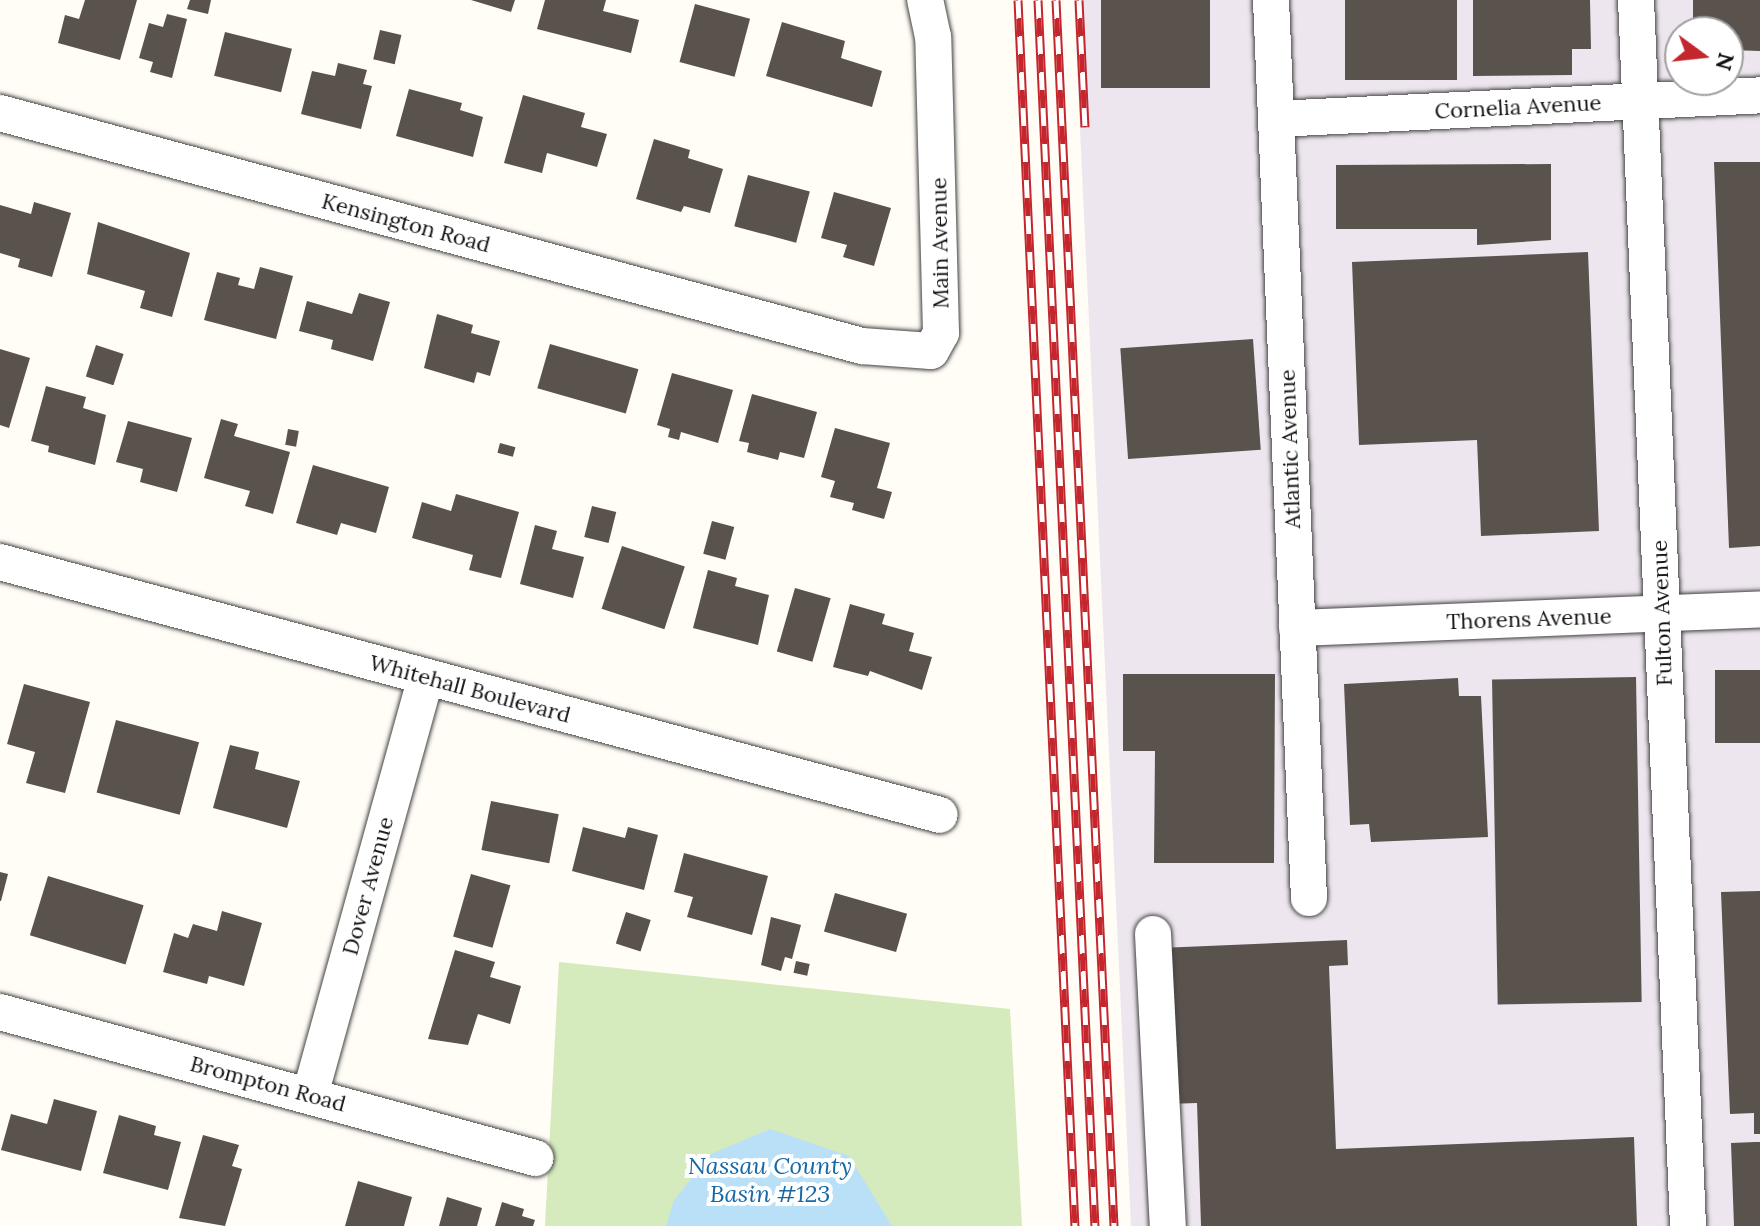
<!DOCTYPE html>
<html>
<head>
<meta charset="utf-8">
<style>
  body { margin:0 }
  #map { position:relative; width:1760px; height:1226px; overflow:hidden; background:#fffdf5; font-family:Lora,serif }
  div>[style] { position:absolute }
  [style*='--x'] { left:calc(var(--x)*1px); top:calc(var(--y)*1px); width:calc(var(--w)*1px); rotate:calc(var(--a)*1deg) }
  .industrial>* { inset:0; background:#eee6ef }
  .green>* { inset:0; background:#d5ebbd }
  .water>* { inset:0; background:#b9e0f7 }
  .building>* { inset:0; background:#5a524d; transform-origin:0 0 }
  .roads { filter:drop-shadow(0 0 2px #444) drop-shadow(0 0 2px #444) }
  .minor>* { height:36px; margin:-18px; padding:0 18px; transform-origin:18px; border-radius:18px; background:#fff }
  .rail>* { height:9px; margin-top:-4.5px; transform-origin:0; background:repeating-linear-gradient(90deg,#fff 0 18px,#c4262e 0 36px); box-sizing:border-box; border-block:2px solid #c4262e }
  span { translate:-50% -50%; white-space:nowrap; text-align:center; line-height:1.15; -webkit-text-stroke:8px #fff; paint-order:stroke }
  .street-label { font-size:22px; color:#111 }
  .water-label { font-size:24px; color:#1768a6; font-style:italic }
  .north { position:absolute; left:1664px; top:16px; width:80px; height:80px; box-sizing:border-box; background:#fff; border:2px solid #a0a0a0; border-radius:50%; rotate:105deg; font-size:22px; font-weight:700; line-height:32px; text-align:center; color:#111 }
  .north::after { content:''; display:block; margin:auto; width:28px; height:36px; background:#c4262e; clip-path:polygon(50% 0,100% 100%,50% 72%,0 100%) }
</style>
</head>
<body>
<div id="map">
  <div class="industrial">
    <i style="clip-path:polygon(evenodd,1074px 0,1760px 0,1760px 1226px,1131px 1226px,1074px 0,1680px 32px,1728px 32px,1728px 80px,1680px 80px,1680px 32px)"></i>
  </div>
  <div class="green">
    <i style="clip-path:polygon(559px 962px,1010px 1009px,1022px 1226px,545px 1226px)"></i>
  </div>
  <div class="water">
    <i style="clip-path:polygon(770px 1129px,849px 1156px,892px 1226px,666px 1226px,674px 1200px,711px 1154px)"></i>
  </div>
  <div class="building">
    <i style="clip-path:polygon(85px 0,137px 0,120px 60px,58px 43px,65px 15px,79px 19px)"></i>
    <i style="clip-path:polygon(190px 0,211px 0,208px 14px,187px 9px)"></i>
    <i style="clip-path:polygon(471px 0,515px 0,511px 12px)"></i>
    <i style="clip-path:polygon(545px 0,606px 0,603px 11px,639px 20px,631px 53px,537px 29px)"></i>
    <i style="left:1101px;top:0;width:109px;height:88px"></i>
    <i style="left:1345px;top:0;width:112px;height:80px"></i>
    <i style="clip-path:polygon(1473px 0,1590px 0,1591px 49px,1572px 49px,1572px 75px,1473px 76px)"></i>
    <i style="clip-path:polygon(1693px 0,1760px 0,1760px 51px,1728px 50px,1728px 32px,1693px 32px)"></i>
    <i style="left:695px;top:4px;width:57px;height:60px;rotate:15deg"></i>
    <i style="clip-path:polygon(167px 14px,187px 19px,172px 78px,150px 72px,153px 62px,139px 58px,149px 23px,163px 27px)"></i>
    <i style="clip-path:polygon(782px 22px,845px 41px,841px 58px,882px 71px,872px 107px,766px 76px)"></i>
    <i style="left:380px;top:30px;width:22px;height:30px;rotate:13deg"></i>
    <i style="left:225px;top:32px;width:69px;height:45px;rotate:14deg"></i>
    <i style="clip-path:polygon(338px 63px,367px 70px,363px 84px,372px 86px,361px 129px,301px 114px,312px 71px,335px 76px)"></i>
    <i style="clip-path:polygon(409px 89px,462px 103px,460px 110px,483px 117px,473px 157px,396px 136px)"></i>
    <i style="clip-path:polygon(523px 95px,585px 113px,581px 127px,607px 134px,597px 167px,547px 153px,542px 173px,504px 163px)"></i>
    <i style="clip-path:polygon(654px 139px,690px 150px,688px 158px,723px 169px,710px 213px,684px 206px,681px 212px,636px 199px)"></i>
    <i style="clip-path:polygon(1714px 162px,1760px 162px,1760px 546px,1729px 548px)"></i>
    <i style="clip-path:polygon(1551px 164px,1551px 240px,1477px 245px,1477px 229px,1336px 229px,1336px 165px)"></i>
    <i style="left:748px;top:175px;width:64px;height:53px;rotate:15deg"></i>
    <i style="clip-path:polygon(834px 192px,891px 208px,874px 266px,843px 257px,847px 245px,821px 238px)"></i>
    <i style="clip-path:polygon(34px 202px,71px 213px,52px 277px,18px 267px,20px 259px,0 253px,0 205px,31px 214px)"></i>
    <i style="clip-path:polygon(98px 222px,190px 253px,172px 317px,140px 308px,145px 291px,87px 274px)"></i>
    <i style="clip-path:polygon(1588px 252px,1599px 531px,1481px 536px,1477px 440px,1359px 445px,1352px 262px)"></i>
    <i style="clip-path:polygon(260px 267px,293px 276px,276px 339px,204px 320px,217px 272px,240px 278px,238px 285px,254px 289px)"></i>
    <i style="clip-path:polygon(359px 293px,390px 302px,373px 361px,331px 349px,333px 340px,299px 331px,307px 301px,352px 314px)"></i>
    <i style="clip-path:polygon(437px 314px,473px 325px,471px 333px,500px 341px,490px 376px,477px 372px,474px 383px,424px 368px)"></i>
    <i style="left:1253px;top:339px;width:111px;height:133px;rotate:86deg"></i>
    <i style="left:550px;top:344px;width:92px;height:46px;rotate:16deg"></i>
    <i style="left:96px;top:345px;width:29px;height:33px;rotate:18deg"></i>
    <i style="clip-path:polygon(0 349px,30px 358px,9px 428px,0 425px)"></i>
    <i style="clip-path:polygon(672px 373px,733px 390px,718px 443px,681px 432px,679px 440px,668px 437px,670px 429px,657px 425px)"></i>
    <i style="clip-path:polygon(46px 386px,86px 397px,83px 408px,106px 415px,95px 465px,48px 452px,49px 446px,31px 441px)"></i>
    <i style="clip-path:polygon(752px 394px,817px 412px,804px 458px,780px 452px,778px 460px,747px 452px,749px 443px,739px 441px)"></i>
    <i style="clip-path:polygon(221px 419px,238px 424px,234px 436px,290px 452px,273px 514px,245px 506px,250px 491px,204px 478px)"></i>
    <i style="clip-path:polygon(128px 421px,192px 438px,177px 492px,140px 482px,143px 469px,116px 462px)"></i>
    <i style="clip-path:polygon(835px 428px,890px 443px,877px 488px,892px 492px,884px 519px,852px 510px,854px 503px,830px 497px,835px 481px,821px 477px)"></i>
    <i style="left:288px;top:429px;width:11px;height:16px;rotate:10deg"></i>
    <i style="left:500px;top:443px;width:16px;height:10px;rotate:15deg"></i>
    <i style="clip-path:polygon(313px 465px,389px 487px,376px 533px,341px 523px,337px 535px,296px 523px)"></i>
    <i style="clip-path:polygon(456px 494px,519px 512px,501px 578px,469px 570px,473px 555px,412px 538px,422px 502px,451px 511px)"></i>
    <i style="left:592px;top:506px;width:25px;height:32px;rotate:14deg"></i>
    <i style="left:712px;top:521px;width:23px;height:34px;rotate:15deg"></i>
    <i style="clip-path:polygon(535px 525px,557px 531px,552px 549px,584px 557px,573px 598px,520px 584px)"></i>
    <i style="left:622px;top:546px;width:66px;height:66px;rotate:18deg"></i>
    <i style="clip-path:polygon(708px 570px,737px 578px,735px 586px,769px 595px,758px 645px,693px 628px)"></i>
    <i style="left:795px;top:588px;width:37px;height:66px;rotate:16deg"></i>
    <i style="clip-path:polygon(850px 604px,885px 614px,882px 624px,914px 633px,909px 651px,932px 657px,922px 690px,870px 671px,868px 676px,833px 667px)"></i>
    <i style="left:1760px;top:670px;width:73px;height:45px;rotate:90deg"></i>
    <i style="clip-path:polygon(1123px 674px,1275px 674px,1274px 863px,1154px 863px,1155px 751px,1123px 751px)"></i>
    <i style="left:1636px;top:677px;width:325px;height:144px;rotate:89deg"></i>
    <i style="clip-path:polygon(1458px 678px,1459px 696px,1481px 696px,1488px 837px,1371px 842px,1369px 824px,1350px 825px,1344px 684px)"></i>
    <i style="clip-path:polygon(24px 684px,90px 702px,65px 793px,26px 783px,35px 752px,7px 744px)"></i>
    <i style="left:116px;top:720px;width:86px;height:75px;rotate:15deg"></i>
    <i style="clip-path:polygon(230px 745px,259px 752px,255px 769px,300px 781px,287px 828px,213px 808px)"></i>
    <i style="left:491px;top:801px;width:69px;height:50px;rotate:11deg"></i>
    <i style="clip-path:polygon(583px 827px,625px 838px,628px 827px,658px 835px,644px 890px,572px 871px)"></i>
    <i style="clip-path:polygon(684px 853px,768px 876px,752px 935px,687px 917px,693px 897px,674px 892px)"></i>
    <i style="clip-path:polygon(0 872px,8px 874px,1px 901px,0 901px)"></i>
    <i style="left:471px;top:874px;width:41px;height:65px;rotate:16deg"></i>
    <i style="left:48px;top:876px;width:100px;height:62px;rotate:17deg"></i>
    <i style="clip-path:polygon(1760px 891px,1760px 1134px,1754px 1134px,1754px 1113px,1730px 1114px,1721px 892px)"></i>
    <i style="left:835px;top:893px;width:75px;height:40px;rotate:16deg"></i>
    <i style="clip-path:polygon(222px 911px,262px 923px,244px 986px,209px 976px,207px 984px,163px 972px,174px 933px,188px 938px,193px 924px,217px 931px)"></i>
    <i style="left:626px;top:912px;width:26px;height:33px;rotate:18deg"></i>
    <i style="clip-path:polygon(771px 917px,801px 925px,792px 959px,785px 957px,781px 971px,761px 965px)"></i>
    <i style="clip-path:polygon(1347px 940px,1348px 965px,1329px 966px,1336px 1149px,1634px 1137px,1637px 1226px,1201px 1226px,1197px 1103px,1167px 1104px,1160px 948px)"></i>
    <i style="clip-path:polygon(455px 950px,495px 962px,490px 977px,521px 986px,510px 1024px,478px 1014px,468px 1045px,428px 1039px)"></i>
    <i style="left:796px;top:961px;width:14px;height:12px;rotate:12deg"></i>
    <i style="clip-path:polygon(54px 1099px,97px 1111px,81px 1171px,1px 1150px,11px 1114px,47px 1124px)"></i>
    <i style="clip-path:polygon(119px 1115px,156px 1126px,154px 1135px,181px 1142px,168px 1190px,103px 1173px)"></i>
    <i style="clip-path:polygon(203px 1135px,239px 1145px,232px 1166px,242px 1169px,225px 1226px,179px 1218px)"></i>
    <i style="clip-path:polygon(1755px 1142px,1760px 1142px,1760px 1226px,1734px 1226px,1731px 1143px)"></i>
    <i style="clip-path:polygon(358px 1181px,412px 1197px,404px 1226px,345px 1226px)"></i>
    <i style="clip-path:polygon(447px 1197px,482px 1208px,477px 1226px,439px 1226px)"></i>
    <i style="clip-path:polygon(502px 1202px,524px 1209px,522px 1216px,535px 1220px,533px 1226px,495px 1226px)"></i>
  </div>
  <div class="roads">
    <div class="minor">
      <i style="--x:1271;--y:0;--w:899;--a:87.58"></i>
      <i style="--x:1636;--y:0;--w:1227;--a:87.57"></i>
      <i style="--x:0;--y:113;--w:893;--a:15.13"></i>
      <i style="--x:862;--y:346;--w:69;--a:4.1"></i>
      <i style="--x:931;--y:351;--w:21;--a:-61"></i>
      <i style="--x:941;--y:333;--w:296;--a:-91.5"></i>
      <i style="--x:933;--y:37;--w:38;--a:-102"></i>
      <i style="--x:1276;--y:119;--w:485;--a:-2.8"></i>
      <i style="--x:0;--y:562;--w:973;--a:15.06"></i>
      <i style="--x:1297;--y:628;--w:463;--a:-2.3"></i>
      <i style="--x:1153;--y:934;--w:292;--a:87.1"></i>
      <i style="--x:0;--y:1012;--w:555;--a:15.26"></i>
      <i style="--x:310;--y:1095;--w:434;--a:-74.5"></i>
    </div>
  </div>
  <div class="rail">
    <i style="--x:1018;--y:0;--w:1227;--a:87.34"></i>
    <i style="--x:1038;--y:0;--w:1227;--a:87.34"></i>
    <i style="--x:1056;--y:0;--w:1227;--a:87.29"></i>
    <i style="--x:1079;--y:0;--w:127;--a:87.3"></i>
  </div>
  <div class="street-label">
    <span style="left:1518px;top:107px;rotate:-3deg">Cornelia Avenue</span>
    <span style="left:406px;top:223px;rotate:15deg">Kensington Road</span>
    <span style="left:940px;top:243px;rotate:-91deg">Main Avenue</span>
    <span style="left:1290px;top:449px;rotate:-92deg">Atlantic Avenue</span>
    <span style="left:1662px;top:613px;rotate:-92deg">Fulton Avenue</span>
    <span style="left:1529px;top:619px;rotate:-2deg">Thorens Avenue</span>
    <span style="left:470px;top:689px;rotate:15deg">Whitehall Boulevard</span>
    <span style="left:368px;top:886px;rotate:-75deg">Dover Avenue</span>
    <span style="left:268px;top:1084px;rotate:15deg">Brompton Road</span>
  </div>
  <div class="water-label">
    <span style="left:770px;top:1180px">Nassau County<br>Basin #123</span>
  </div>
  <div class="north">N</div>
</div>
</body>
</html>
